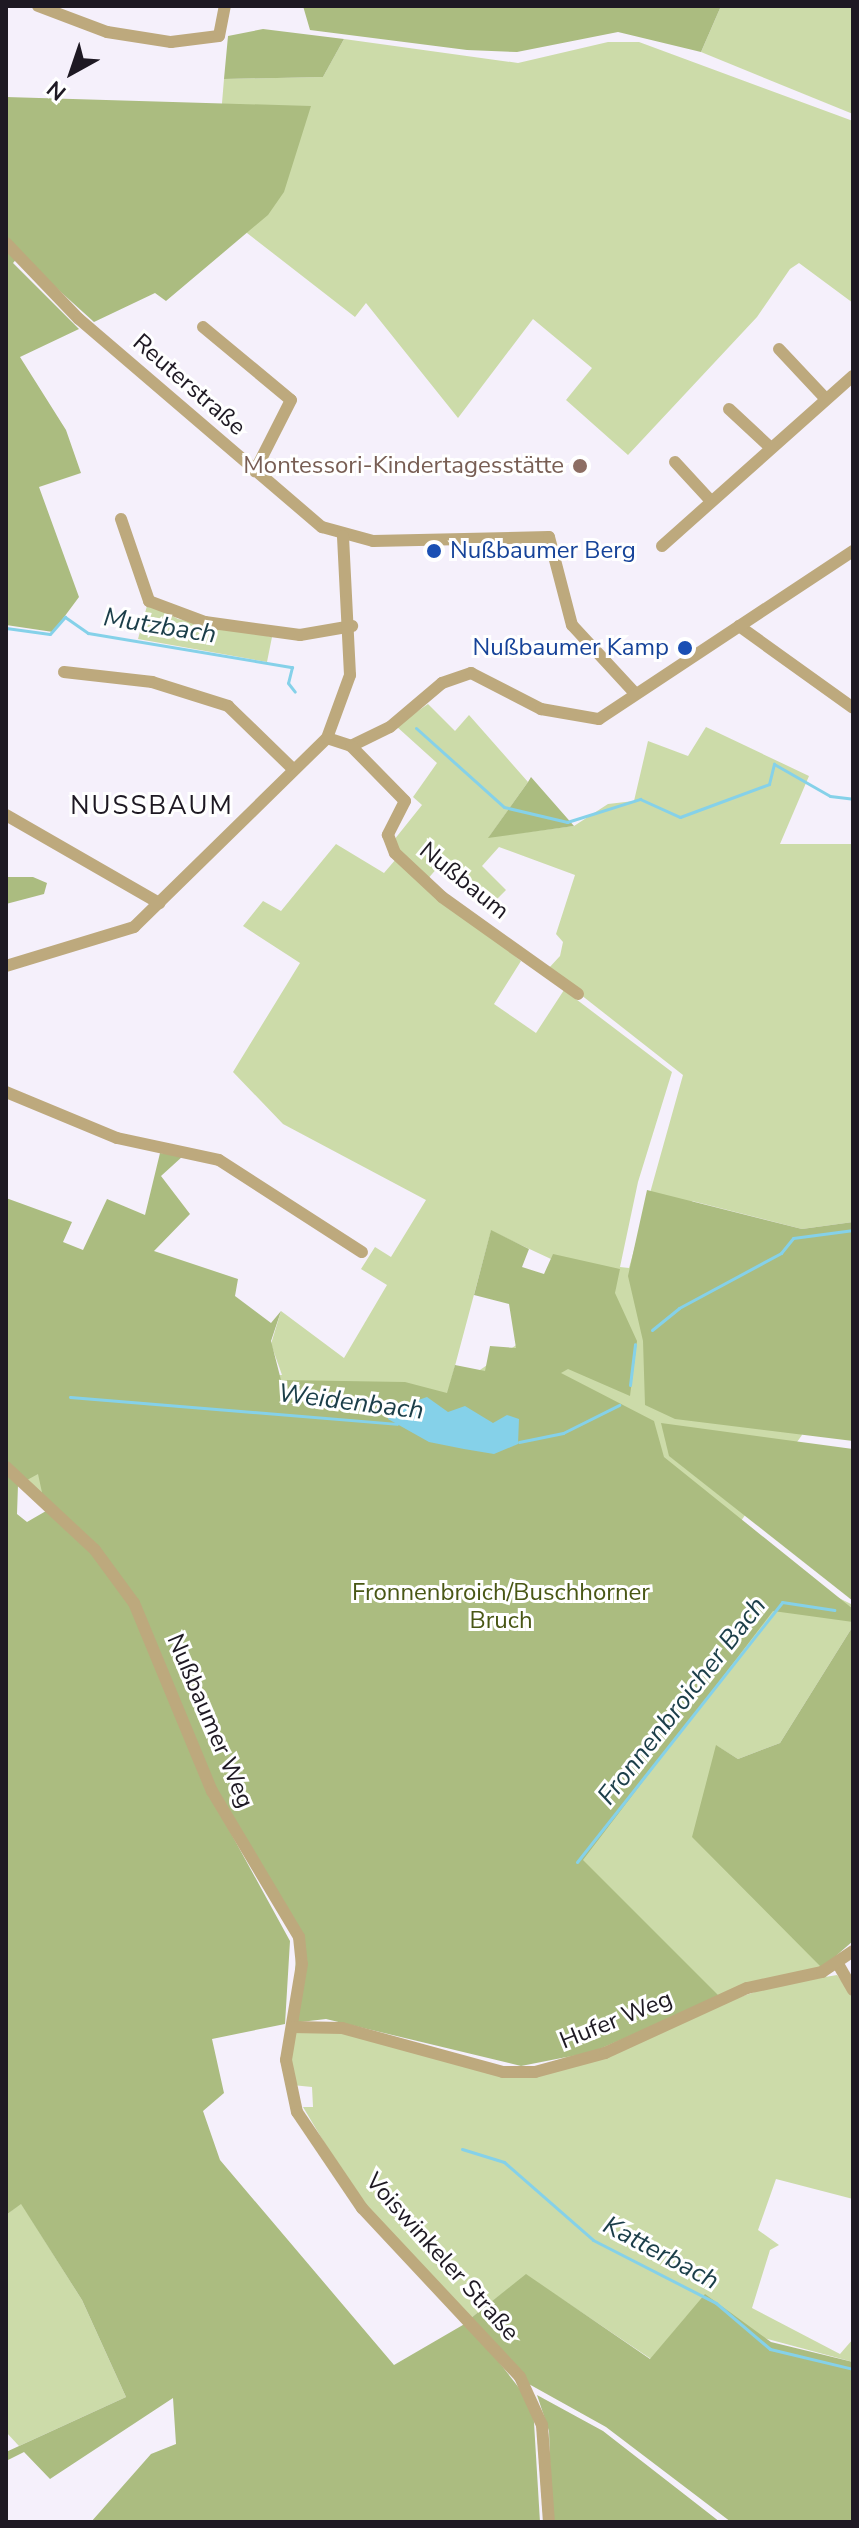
<!DOCTYPE html>
<html>
<head>
<meta charset="utf-8">
<style>
  body { margin:0 }
  #map { position:relative; width:859px; height:2528px; overflow:hidden; background:#f5f0fb; font-family:"Nunito Sans",sans-serif }
  div>[style] { position:absolute }
  [style*='--x'] { left:calc(var(--x)*1px); top:calc(var(--y)*1px); width:calc(var(--w)*1px); rotate:calc(var(--a)*1deg) }
  .green>* { inset:0; background:#ccdba9 }
  .forest>* { inset:0; background:#abbc80 }
  .water>* { inset:0; background:#85d1e9 }
  .stream>* { height:3px; margin:-1.5px; padding:0 1.5px; transform-origin:1.5px; border-radius:1.5px; background:#85d1e9 }
  .minor>* { height:12px; margin:-6px; padding:0 6px; transform-origin:6px; border-radius:6px; background:#bda97d }
  .dots>* { width:22px; height:22px; translate:-50% -50%; box-sizing:border-box; border:4px solid #fff; border-radius:50% }
  span { translate:-50% -50%; white-space:nowrap; text-align:center; line-height:1.15; -webkit-text-stroke:6px #fff; paint-order:stroke }
  .street-label { font-size:24px; color:#1e1923 }
  .education-label { font-size:24px; color:#785e54 }
  .right { translate:-100% -50%; text-align:right }
  .transit-label { font-size:24px; color:#164399 }
  .left { translate:0 -50%; text-align:left }
  .park-label { font-size:24px; color:#495715 }
  .water-label { font-size:26px; color:#1b3e49; font-style:italic }
  .neighbourhood-label { font-size:26px; color:#1e1923; letter-spacing:2px }
  .frame { position:absolute; inset:0; border:8px solid #1e1923; pointer-events:none }
  .north { position:absolute; left:32px; top:32px; width:80px; height:80px; -webkit-text-stroke:6px #fff; paint-order:stroke; rotate:220deg; font-size:22px; font-weight:700; line-height:32px; text-align:center; color:#1e1923 }
  .north::after { content:''; display:block; margin:auto; width:28px; height:36px; background:#1e1923; clip-path:polygon(50% 0,100% 100%,50% 72%,0 100%) }
</style>
</head>
<body>
<div id="map">
  <div class="green">
    <i style="clip-path:polygon(721px 6px,853px 6px,853px 114px,701px 52px)"></i>
    <i style="clip-path:polygon(344px 39px,518px 63px,608px 42px,639px 42px,853px 121px,853px 303px,799px 263px,790px 269px,757px 317px,628px 455px,566px 400px,592px 368px,533px 319px,458px 418px,366px 303px,355px 317px,247px 233px,222px 103px,224px 79px,323px 77px)"></i>
    <i style="clip-path:polygon(148px 602px,178px 619px,272px 637px,267px 662px,138px 639px)"></i>
    <i style="clip-path:polygon(evenodd,428px 704px,455px 731px,469px 715px,528px 782px,489px 837px,574px 826px,608px 804px,634px 801px,648px 741px,688px 756px,706px 727px,809px 776px,780px 844px,853px 844px,853px 1222px,802px 1229px,692px 1201px,802px 1435px,726px 1542px,853px 1605px,853px 1626px,780px 1743px,738px 1759px,717px 1746px,822px 1968px,720px 1997px,44px 1497px,6px 1458px,6px 1386px,282px 1375px,271px 1344px,281px 1311px,344px 1358px,387px 1285px,361px 1269px,375px 1247px,391px 1257px,426px 1200px,283px 1124px,233px 1072px,300px 963px,243px 926px,263px 901px,281px 911px,336px 844px,384px 873px,396px 859px,521px 961px,494px 1004px,536px 1033px,564px 990px,672px 1072px,638px 1182px,620px 1267px,629px 1268px,683px 1075px,548px 969px,560px 956px,563px 942px,556px 934px,575px 875px,499px 847px,482px 866px,506px 890px,496px 900px,445px 859px,426px 881px,400px 853px,394px 840px,422px 805px,413px 797px,437px 763px,396px 726px,428px 704px,491px 1231px,551px 1259px,553px 1254px,522px 1341px,448px 1392px,491px 1231px)"></i>
    <i style="clip-path:polygon(837px 1975px,853px 1996px,853px 2199px,776px 2179px,758px 2230px,779px 2245px,770px 2250px,752px 2308px,840px 2354px,853px 2339px,853px 2362px,686px 2317px,651px 2359px,526px 2275px,471px 2318px,361px 2204px,303px 2107px,313px 2107px,312px 2087px,292px 2085px,291px 2029px,324px 2029px,520px 2073px,772px 1986px)"></i>
    <i style="clip-path:polygon(21px 2203px,82px 2300px,126px 2397px,19px 2446px,6px 2432px,6px 2215px)"></i>
  </div>
  <div class="forest">
    <i style="clip-path:polygon(303px 6px,721px 6px,701px 52px,618px 32px,517px 52px,467px 50px,310px 30px)"></i>
    <i style="clip-path:polygon(263px 29px,344px 39px,323px 77px,224px 79px,228px 36px)"></i>
    <i style="clip-path:polygon(6px 97px,311px 106px,284px 192px,268px 215px,166px 301px,155px 293px,94px 322px,20px 255px,13px 263px,79px 329px,20px 357px,66px 430px,81px 473px,39px 487px,79px 597px,53px 632px,6px 625px)"></i>
    <i style="clip-path:polygon(531px 777px,574px 826px,488px 838px,528px 782px)"></i>
    <i style="clip-path:polygon(6px 877px,33px 877px,47px 883px,44px 894px,6px 904px)"></i>
    <i style="clip-path:polygon(evenodd,160px 1153px,183px 1156px,161px 1176px,190px 1214px,154px 1251px,238px 1279px,235px 1296px,271px 1323px,281px 1311px,271px 1341px,281px 1380px,405px 1382px,447px 1393px,455px 1365px,485px 1371px,490px 1346px,516px 1348px,509px 1304px,474px 1295px,491px 1230px,529px 1249px,522px 1267px,544px 1274px,553px 1254px,620px 1269px,615px 1293px,637px 1341px,630px 1396px,568px 1369px,561px 1373px,654px 1421px,664px 1457px,853px 1609px,853px 1622px,773px 1611px,583px 1860px,720px 1997px,592px 2052px,521px 2066px,326px 2019px,292px 2023px,297px 1941px,210px 1795px,290px 1941px,285px 2024px,212px 2039px,224px 2093px,203px 2111px,220px 2160px,394px 2365px,468px 2322px,533px 2406px,540px 2522px,91px 2522px,151px 2454px,176px 2444px,173px 2398px,50px 2479px,24px 2452px,6px 2461px,6px 2452px,126px 2397px,82px 2300px,21px 2204px,6px 2215px,6px 1198px,72px 1222px,63px 1242px,83px 1250px,107px 1199px,145px 1215px,160px 1153px,38px 1474px,46px 1511px,27px 1522px,17px 1514px,18px 1485px,38px 1474px)"></i>
    <i style="clip-path:polygon(647px 1190px,802px 1229px,853px 1222px,853px 1441px,675px 1419px,645px 1405px,643px 1341px,628px 1276px)"></i>
    <i style="clip-path:polygon(661px 1423px,853px 1449px,853px 1601px,669px 1456px)"></i>
    <i style="clip-path:polygon(853px 1626px,853px 1941px,822px 1968px,692px 1837px,716px 1745px,738px 1759px,780px 1743px)"></i>
    <i style="clip-path:polygon(526px 2274px,650px 2359px,705px 2294px,771px 2342px,853px 2362px,853px 2522px,731px 2522px,606px 2427px,527px 2383px,471px 2318px)"></i>
    <i style="clip-path:polygon(537px 2395px,603px 2431px,720px 2522px,552px 2522px,549px 2431px)"></i>
  </div>
  <div class="water">
    <i style="clip-path:polygon(427px 1397px,448px 1412px,465px 1406px,493px 1423px,507px 1415px,519px 1419px,518px 1444px,494px 1454px,464px 1449px,429px 1442px,388px 1419px,390px 1410px)"></i>
  </div>
  <div class="stream">
    <i style="--x:6;--y:628;--w:44;--a:7.8"></i>
    <i style="--x:50;--y:634;--w:23;--a:-49"></i>
    <i style="--x:65;--y:617;--w:28;--a:35"></i>
    <i style="--x:88;--y:633;--w:207;--a:9.5"></i>
    <i style="--x:292;--y:667;--w:16;--a:104"></i>
    <i style="--x:288;--y:683;--w:11;--a:52"></i>
    <i style="--x:416;--y:728;--w:118;--a:41.9"></i>
    <i style="--x:504;--y:807;--w:65;--a:13.4"></i>
    <i style="--x:567;--y:822;--w:77;--a:-17.5"></i>
    <i style="--x:640;--y:799;--w:44;--a:24.2"></i>
    <i style="--x:680;--y:817;--w:95;--a:-20.3"></i>
    <i style="--x:769;--y:784;--w:21;--a:-76"></i>
    <i style="--x:774;--y:764;--w:64;--a:29.7"></i>
    <i style="--x:830;--y:796;--w:23;--a:7"></i>
    <i style="--x:652;--y:1330;--w:35;--a:-39"></i>
    <i style="--x:679;--y:1308;--w:116;--a:-28.3"></i>
    <i style="--x:781;--y:1253;--w:19;--a:-51"></i>
    <i style="--x:793;--y:1238;--w:61;--a:-7.6"></i>
    <i style="--x:630;--y:1385;--w:41;--a:-83"></i>
    <i style="--x:70;--y:1397;--w:328;--a:4.7"></i>
    <i style="--x:519;--y:1442;--w:45;--a:-11.6"></i>
    <i style="--x:563;--y:1433;--w:63;--a:-26.6"></i>
    <i style="--x:577;--y:1862;--w:331;--a:-51.7"></i>
    <i style="--x:782;--y:1602;--w:53;--a:8.7"></i>
    <i style="--x:462;--y:2149;--w:44;--a:17.2"></i>
    <i style="--x:504;--y:2162;--w:118;--a:41.2"></i>
    <i style="--x:593;--y:2240;--w:138;--a:27.1"></i>
    <i style="--x:716;--y:2303;--w:71;--a:40.4"></i>
    <i style="--x:770;--y:2349;--w:85;--a:13.5"></i>
  </div>
  <div class="minor">
    <i style="--x:38;--y:6;--w:74;--a:20.6"></i>
    <i style="--x:107;--y:32;--w:65;--a:8.9"></i>
    <i style="--x:171;--y:42;--w:48;--a:-7.1"></i>
    <i style="--x:219;--y:36;--w:31;--a:-79"></i>
    <i style="--x:6;--y:243;--w:105;--a:46.2"></i>
    <i style="--x:79;--y:319;--w:320;--a:40.6"></i>
    <i style="--x:322;--y:527;--w:53;--a:15.4"></i>
    <i style="--x:373;--y:541;--w:176;--a:-1.3"></i>
    <i style="--x:549;--y:537;--w:91;--a:75.4"></i>
    <i style="--x:572;--y:625;--w:90;--a:47.3"></i>
    <i style="--x:203;--y:327;--w:114;--a:39.7"></i>
    <i style="--x:291;--y:400;--w:80;--a:116.9"></i>
    <i style="--x:779;--y:349;--w:67;--a:46.8"></i>
    <i style="--x:729;--y:409;--w:57;--a:42.9"></i>
    <i style="--x:675;--y:462;--w:53;--a:47.3"></i>
    <i style="--x:121;--y:519;--w:87;--a:71.1"></i>
    <i style="--x:149;--y:601;--w:60;--a:20.6"></i>
    <i style="--x:205;--y:622;--w:96;--a:7.8"></i>
    <i style="--x:300;--y:635;--w:53;--a:-9.8"></i>
    <i style="--x:662;--y:546;--w:256;--a:-41.7"></i>
    <i style="--x:739;--y:626;--w:140;--a:35.7"></i>
    <i style="--x:64;--y:672;--w:89;--a:6.5"></i>
    <i style="--x:152;--y:682;--w:80;--a:17.5"></i>
    <i style="--x:228;--y:706;--w:89;--a:44.1"></i>
    <i style="--x:327;--y:738;--w:25;--a:18"></i>
    <i style="--x:351;--y:746;--w:43;--a:-26"></i>
    <i style="--x:390;--y:727;--w:68;--a:-40.2"></i>
    <i style="--x:442;--y:683;--w:31;--a:-19"></i>
    <i style="--x:471;--y:673;--w:79;--a:27.2"></i>
    <i style="--x:541;--y:709;--w:59;--a:9.8"></i>
    <i style="--x:599;--y:719;--w:305;--a:-33.5"></i>
    <i style="--x:351;--y:746;--w:77;--a:45.5"></i>
    <i style="--x:405;--y:801;--w:38;--a:117"></i>
    <i style="--x:388;--y:835;--w:19;--a:69"></i>
    <i style="--x:395;--y:853;--w:64;--a:43.1"></i>
    <i style="--x:442;--y:897;--w:167;--a:35.5"></i>
    <i style="--x:6;--y:815;--w:177;--a:29.9"></i>
    <i style="--x:6;--y:966;--w:134;--a:-16.9"></i>
    <i style="--x:134;--y:927;--w:270;--a:-44.4"></i>
    <i style="--x:327;--y:738;--w:67;--a:-69.9"></i>
    <i style="--x:350;--y:675;--w:139;--a:-92.9"></i>
    <i style="--x:6;--y:1092;--w:120;--a:22.5"></i>
    <i style="--x:117;--y:1138;--w:104;--a:12.2"></i>
    <i style="--x:219;--y:1160;--w:170;--a:32.8"></i>
    <i style="--x:6;--y:1467;--w:122;--a:43"></i>
    <i style="--x:95;--y:1550;--w:66;--a:53.7"></i>
    <i style="--x:134;--y:1603;--w:204;--a:67.5"></i>
    <i style="--x:212;--y:1791;--w:170;--a:59.2"></i>
    <i style="--x:299;--y:1937;--w:27;--a:84"></i>
    <i style="--x:302;--y:1964;--w:97;--a:99.5"></i>
    <i style="--x:286;--y:2060;--w:53;--a:78.1"></i>
    <i style="--x:297;--y:2112;--w:116;--a:55.9"></i>
    <i style="--x:362;--y:2208;--w:231;--a:46.9"></i>
    <i style="--x:520;--y:2377;--w:53;--a:65.4"></i>
    <i style="--x:542;--y:2425;--w:97;--a:85.9"></i>
    <i style="--x:838;--y:1964;--w:30;--a:60"></i>
    <i style="--x:292;--y:2027;--w:50;--a:1.1"></i>
    <i style="--x:342;--y:2028;--w:167;--a:15.3"></i>
    <i style="--x:503;--y:2072;--w:32;--a:0"></i>
    <i style="--x:535;--y:2072;--w:73;--a:-15.2"></i>
    <i style="--x:605;--y:2053;--w:156;--a:-24.6"></i>
    <i style="--x:747;--y:1988;--w:77;--a:-12"></i>
    <i style="--x:822;--y:1972;--w:37;--a:-34"></i>
  </div>
  <div class="dots">
    <i style="left:580px;top:466px;background:#8d6e63"></i>
    <i style="left:434px;top:551px;background:#1a4fb4"></i>
    <i style="left:685px;top:648px;background:#1a4fb4"></i>
  </div>
  <div class="street-label">
    <span style="left:189px;top:385px;rotate:41deg">Reuterstraße</span>
    <span style="left:464px;top:881px;rotate:39deg">Nußbaum</span>
    <span style="left:210px;top:1721px;rotate:67deg">Nußbaumer Weg</span>
    <span style="left:616px;top:2020px;rotate:-22deg">Hufer Weg</span>
    <span style="left:442px;top:2257px;rotate:48deg">Voiswinkeler Straße</span>
  </div>
  <div class="education-label">
    <span class="right" style="left:564px;top:466px">Montessori-Kindertagesstätte</span>
  </div>
  <div class="transit-label">
    <span class="left" style="left:450px;top:551px">Nußbaumer Berg</span>
    <span class="right" style="left:669px;top:648px">Nußbaumer Kamp</span>
  </div>
  <div class="park-label">
    <span style="left:501px;top:1607px">Fronnenbroich/Buschhorner<br>Bruch</span>
  </div>
  <div class="water-label">
    <span style="left:160px;top:626px;rotate:9deg">Mutzbach</span>
    <span style="left:351px;top:1402px;rotate:7deg">Weidenbach</span>
    <span style="left:682px;top:1701px;rotate:-52deg">Fronnenbroicher Bach</span>
    <span style="left:661px;top:2253px;rotate:28deg">Katterbach</span>
  </div>
  <div class="neighbourhood-label">
    <span style="left:152px;top:806px">NUSSBAUM</span>
  </div>
  <div class="frame"></div>
  <div class="north">N</div>
</div>
</body>
</html>
